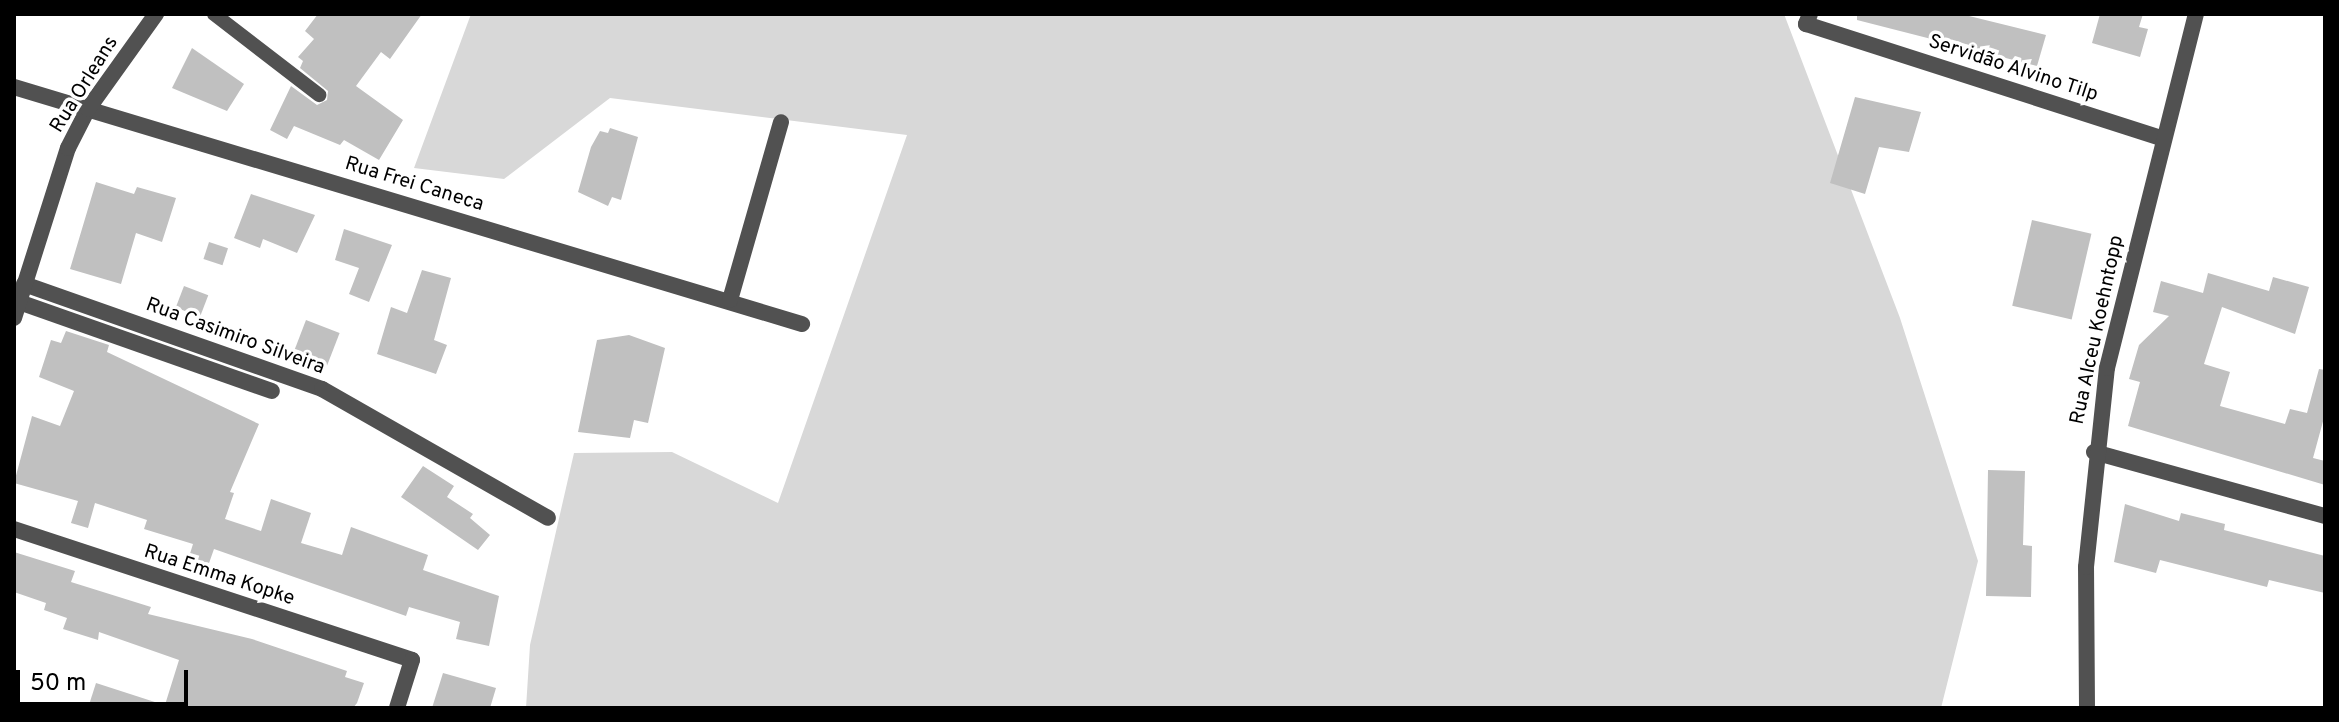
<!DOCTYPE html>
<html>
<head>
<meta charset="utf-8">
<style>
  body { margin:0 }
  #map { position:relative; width:2339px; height:722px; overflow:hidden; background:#fff; font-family:Overpass,sans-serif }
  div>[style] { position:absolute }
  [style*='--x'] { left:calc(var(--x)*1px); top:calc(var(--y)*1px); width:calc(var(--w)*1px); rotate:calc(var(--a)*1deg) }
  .green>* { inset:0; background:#d8d8d8 }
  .building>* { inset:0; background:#c0c0c0; transform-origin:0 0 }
  .lane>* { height:14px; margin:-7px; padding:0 7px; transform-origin:7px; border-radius:7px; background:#515151 }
  .street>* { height:16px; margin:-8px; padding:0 8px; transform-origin:8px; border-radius:8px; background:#515151 }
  span { translate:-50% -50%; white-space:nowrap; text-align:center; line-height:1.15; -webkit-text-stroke:7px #fff; paint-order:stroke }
  .street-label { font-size:20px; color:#000 }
  .frame { position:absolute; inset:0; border:16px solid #000; pointer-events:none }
  .scale { position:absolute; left:16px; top:670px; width:172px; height:36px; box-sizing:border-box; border:4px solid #000; border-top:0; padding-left:10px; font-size:24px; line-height:28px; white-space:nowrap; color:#000; -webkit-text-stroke:6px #fff; paint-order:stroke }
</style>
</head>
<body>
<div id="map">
  <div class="green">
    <i style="clip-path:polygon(471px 14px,1784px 14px,1900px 318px,1978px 561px,1941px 708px,526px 708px,530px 645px,574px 453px,672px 452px,778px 503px,907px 135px,610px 98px,504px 179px,414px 168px)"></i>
  </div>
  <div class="building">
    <i style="clip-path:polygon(318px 14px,422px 14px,390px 59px,381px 52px,356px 86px,403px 120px,379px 160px,344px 140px,340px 145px,294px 126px,287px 139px,270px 130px,291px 86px,317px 105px,327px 100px,328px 91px,300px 68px,303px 61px,298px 57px,314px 39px,305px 31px)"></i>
    <i style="clip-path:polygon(1857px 14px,1961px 14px,2046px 35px,2037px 66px,1857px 20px)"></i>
    <i style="clip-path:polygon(2100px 14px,2143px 14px,2139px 27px,2148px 29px,2140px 57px,2092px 43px)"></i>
    <i style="clip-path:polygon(192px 48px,244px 84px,227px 111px,172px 88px)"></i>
    <i style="clip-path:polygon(1855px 97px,1921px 112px,1909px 152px,1879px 147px,1865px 194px,1830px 183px)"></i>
    <i style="clip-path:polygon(610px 128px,638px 137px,621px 200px,612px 197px,608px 206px,578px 192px,591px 147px,600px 131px,608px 133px)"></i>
    <i style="clip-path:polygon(96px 182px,134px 194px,137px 187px,176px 198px,162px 242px,136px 233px,121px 284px,70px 269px)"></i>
    <i style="clip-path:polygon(251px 194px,315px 215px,297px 253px,263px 239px,260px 248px,234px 238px)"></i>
    <i style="left:2032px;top:220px;width:61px;height:88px;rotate:13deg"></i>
    <i style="clip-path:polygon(344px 229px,392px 245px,369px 302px,349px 294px,359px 268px,335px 260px)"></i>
    <i style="left:209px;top:242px;width:20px;height:18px;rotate:18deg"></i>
    <i style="clip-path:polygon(422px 270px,451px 278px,434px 340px,447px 345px,436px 374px,377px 354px,391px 307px,407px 313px)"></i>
    <i style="clip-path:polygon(2208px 273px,2269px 291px,2273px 277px,2309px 287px,2295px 334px,2222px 307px,2204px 364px,2230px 372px,2220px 406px,2285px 424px,2290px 409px,2307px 413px,2319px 369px,2325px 370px,2325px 414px,2313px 458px,2325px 461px,2325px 485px,2128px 426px,2140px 382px,2129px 379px,2139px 345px,2169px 316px,2153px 312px,2161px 281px,2203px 293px)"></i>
    <i style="left:184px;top:286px;width:26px;height:23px;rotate:21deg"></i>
    <i style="left:306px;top:320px;width:36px;height:35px;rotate:21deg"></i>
    <i style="clip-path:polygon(66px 331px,109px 345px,107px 352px,259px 424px,230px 492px,234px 493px,225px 519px,261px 531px,271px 499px,311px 513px,301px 543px,342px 555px,351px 527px,428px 555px,423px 570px,499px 596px,489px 646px,456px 639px,460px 622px,409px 607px,406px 616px,214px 549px,208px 566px,188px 560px,193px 544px,144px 529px,147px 520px,95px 503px,88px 528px,71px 523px,78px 501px,14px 483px,32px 416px,60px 426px,74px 391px,39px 377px,51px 340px,61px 343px)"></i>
    <i style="clip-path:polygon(629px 335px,665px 348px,648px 423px,634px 420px,630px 438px,578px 432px,597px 340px)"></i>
    <i style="clip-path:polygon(423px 466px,454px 486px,447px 497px,473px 514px,470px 518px,490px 535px,478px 550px,401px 497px)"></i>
    <i style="clip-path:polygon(1988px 470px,2025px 471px,2023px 545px,2032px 546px,2031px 597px,1986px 596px)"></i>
    <i style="clip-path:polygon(2125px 504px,2179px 521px,2181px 513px,2225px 524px,2224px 530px,2325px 556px,2325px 593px,2269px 580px,2267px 587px,2160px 560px,2156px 573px,2114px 562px)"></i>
    <i style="clip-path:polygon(14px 552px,75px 571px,71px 582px,151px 607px,148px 614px,252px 639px,347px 671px,345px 677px,364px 683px,357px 703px,353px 708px,164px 708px,179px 660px,99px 632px,98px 640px,63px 629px,67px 618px,44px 610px,46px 603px,14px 592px)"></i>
    <i style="clip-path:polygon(443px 673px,496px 688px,490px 708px,432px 708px)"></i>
    <i style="clip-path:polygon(96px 683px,161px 704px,160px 708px,88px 708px)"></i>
  </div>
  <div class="lane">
    <i style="--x:214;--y:14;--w:133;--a:37.6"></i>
  </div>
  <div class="street">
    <i style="--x:1810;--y:14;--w:11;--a:112"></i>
    <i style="--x:1806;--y:24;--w:374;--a:17.8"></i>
    <i style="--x:14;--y:87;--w:823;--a:16.74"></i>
    <i style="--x:24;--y:284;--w:316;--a:19.4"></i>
    <i style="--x:322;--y:389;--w:260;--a:29.7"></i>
    <i style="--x:730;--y:300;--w:185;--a:-74"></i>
    <i style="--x:19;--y:302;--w:268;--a:19.4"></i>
    <i style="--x:14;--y:318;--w:178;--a:-72.4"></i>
    <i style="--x:68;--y:148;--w:44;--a:-62.9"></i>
    <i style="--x:88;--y:109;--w:117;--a:-54.4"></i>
    <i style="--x:2094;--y:452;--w:240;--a:15.5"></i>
    <i style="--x:14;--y:529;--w:419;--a:18.2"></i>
    <i style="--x:412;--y:660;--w:50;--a:107.4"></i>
    <i style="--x:2087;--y:708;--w:141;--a:-90.4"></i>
    <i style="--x:2086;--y:567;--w:200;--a:-84"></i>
    <i style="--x:2107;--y:368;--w:365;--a:-75.9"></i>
  </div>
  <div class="street-label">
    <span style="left:2013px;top:69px;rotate:18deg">Servidão Alvino Tilp</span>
    <span style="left:85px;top:85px;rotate:-58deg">Rua Orleans</span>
    <span style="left:414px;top:185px;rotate:17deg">Rua Frei Caneca</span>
    <span style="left:2098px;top:330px;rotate:-78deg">Rua Alceu Koehntopp</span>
    <span style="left:235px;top:337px;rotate:20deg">Rua Casimiro Silveira</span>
    <span style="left:219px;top:576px;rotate:18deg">Rua Emma Kopke</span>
  </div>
  <div class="frame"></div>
  <div class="scale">50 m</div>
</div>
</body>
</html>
